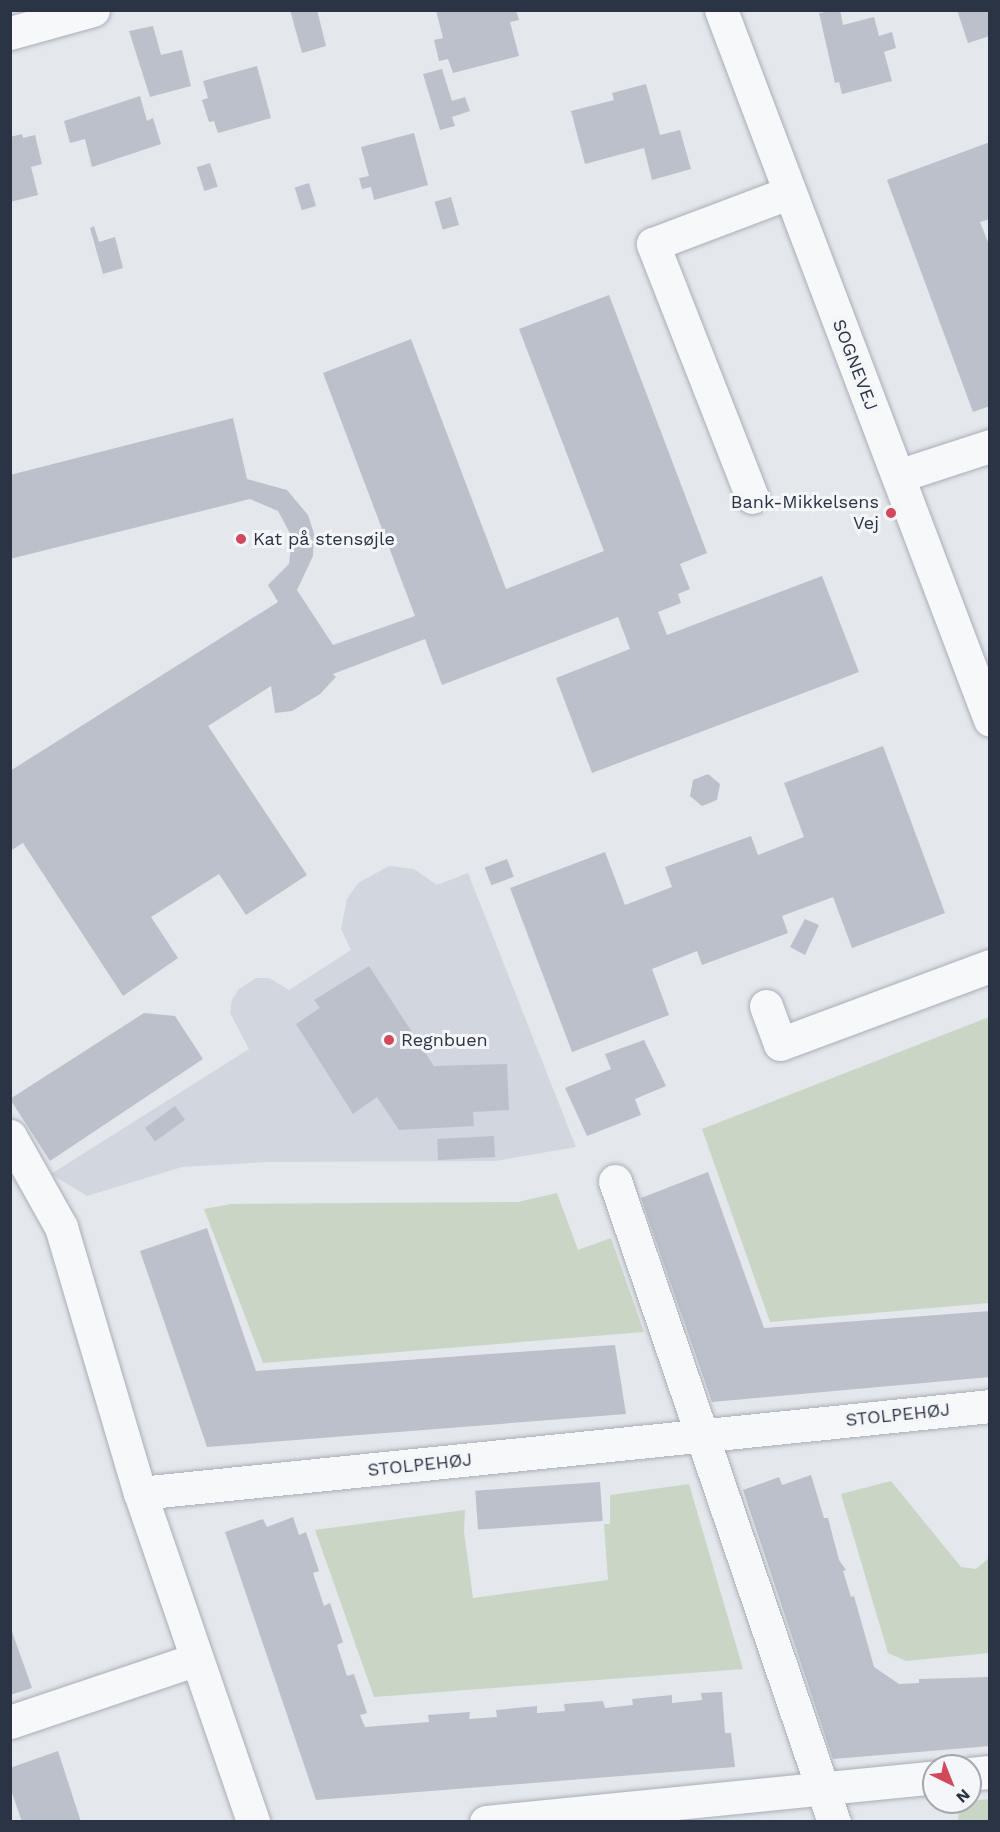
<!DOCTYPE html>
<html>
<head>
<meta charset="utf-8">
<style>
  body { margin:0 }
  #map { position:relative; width:1000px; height:1832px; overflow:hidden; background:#e4e7ec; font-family:"Work Sans",sans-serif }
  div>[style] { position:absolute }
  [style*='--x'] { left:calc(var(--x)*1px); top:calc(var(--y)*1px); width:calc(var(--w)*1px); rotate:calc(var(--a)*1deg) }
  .built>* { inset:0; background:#d2d6de }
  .green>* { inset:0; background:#c9d6c5 }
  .building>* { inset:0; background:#bbc0ca; transform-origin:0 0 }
  .roads { filter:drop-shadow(0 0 2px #a9aeb7) drop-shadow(0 0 2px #a9aeb7) }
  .minor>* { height:33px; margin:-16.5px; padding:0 16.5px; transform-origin:16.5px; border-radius:16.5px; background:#f7f8fa }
  .dots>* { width:16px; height:16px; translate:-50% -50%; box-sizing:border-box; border:3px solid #f4f6f9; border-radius:50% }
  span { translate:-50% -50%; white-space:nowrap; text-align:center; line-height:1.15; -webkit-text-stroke:6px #f4f6f9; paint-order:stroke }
  .street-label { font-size:18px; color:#2b3445 }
  .poi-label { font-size:18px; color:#2b3445 }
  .right { translate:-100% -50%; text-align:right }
  .left { translate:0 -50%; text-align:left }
  .frame { position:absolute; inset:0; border:12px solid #2b3445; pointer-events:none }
  .north { position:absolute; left:922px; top:1754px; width:60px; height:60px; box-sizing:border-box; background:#f4f6f9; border:2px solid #a4a8b1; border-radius:50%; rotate:137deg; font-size:16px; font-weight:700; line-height:24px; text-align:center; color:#2b3445 }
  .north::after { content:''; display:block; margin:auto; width:21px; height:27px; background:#d1495b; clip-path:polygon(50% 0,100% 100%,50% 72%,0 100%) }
</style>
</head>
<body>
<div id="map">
  <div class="built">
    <i style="clip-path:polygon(389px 866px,414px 869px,437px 885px,468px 873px,576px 1147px,495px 1161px,267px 1162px,182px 1167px,87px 1196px,51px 1174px,249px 1049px,230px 1013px,232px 1000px,239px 989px,256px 978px,269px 978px,289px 990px,351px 950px,341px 929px,347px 899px,358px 883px)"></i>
  </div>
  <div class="green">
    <i style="clip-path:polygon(989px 1017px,989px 1303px,770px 1322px,702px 1129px)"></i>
    <i style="clip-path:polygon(557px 1193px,578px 1250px,611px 1238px,644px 1332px,263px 1363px,204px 1209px,231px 1204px,518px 1202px)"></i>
    <i style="clip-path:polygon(891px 1481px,961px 1567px,976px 1569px,989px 1558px,989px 1653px,906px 1661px,888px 1653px,841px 1494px)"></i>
    <i style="clip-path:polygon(689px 1484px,743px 1669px,374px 1697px,315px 1530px,465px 1510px,464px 1532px,473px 1598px,608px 1580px,604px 1524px,610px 1524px,610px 1495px)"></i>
    <i style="clip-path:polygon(989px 1799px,989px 1821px,958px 1821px,960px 1802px)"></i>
  </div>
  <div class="building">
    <i style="clip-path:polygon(290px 10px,317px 10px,326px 46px,302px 53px)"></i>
    <i style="clip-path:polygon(436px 10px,516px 10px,519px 20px,510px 22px,519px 56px,453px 73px,448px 59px,439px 61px,434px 40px,443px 38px)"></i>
    <i style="clip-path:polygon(840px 10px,843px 25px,874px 17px,879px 36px,892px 32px,896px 48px,884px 52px,892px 81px,842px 94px,839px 82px,835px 83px,819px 13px)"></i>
    <i style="clip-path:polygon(957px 10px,990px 10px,990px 36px,968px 43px)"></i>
    <i style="clip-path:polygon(153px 26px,161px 55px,182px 50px,191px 86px,150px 97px,129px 31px)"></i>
    <i style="clip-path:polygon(257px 66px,271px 118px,218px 133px,214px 121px,209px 122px,202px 100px,208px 98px,203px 81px)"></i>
    <i style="clip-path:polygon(442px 69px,452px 101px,465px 97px,470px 111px,452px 117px,455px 126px,440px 130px,423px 74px)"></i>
    <i style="clip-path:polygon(646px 84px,660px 135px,680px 130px,691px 169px,652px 180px,644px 148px,585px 164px,571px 111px,614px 100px,612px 93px)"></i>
    <i style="clip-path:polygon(140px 96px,147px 121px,153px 118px,161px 144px,92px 167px,85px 139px,70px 143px,64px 121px)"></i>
    <i style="clip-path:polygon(414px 133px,428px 185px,374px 200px,371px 187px,362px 189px,359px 178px,369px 176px,361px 147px)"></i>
    <i style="clip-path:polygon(22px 134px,23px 138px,35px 135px,42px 164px,31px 167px,38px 195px,10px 202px,10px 137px)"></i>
    <i style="clip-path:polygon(990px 142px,990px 219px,980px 222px,990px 247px,990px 406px,973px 412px,887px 180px)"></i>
    <i style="left:210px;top:163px;width:25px;height:14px;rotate:72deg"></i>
    <i style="left:309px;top:183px;width:24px;height:15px;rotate:73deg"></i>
    <i style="left:451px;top:197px;width:29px;height:17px;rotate:74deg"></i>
    <i style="clip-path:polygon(94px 226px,99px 242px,115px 237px,123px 268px,103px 274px,90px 228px)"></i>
    <i style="clip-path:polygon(609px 295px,707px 553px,680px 564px,690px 589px,678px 594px,681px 603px,658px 612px,667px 635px,822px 576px,859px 672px,592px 773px,556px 678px,630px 649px,618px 617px,442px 685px,425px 639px,333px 674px,336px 677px,320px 694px,292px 711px,275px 713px,271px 686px,208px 726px,307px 875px,246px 915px,219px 874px,151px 917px,178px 958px,123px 996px,23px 843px,10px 851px,10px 771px,278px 602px,268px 585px,289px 564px,292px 537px,278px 511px,250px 499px,10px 559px,10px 475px,233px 418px,247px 479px,287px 490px,308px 515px,314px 534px,313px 556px,297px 590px,333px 645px,415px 616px,323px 373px,411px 339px,506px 589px,604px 551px,519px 329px)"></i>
    <i style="clip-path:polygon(883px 746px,945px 913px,852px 948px,833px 897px,782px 916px,788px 933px,702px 965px,697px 951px,652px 969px,669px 1015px,572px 1052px,510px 888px,605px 852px,625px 905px,672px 887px,665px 867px,751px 836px,758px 855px,804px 837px,784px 783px)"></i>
    <i style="clip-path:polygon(708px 774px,720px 784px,717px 800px,702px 806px,690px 796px,693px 780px)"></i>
    <i style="left:507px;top:859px;width:19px;height:24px;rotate:69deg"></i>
    <i style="clip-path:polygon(805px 919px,819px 925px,805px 955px,790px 947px)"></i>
    <i style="clip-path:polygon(369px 966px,434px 1066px,507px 1064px,509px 1110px,473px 1112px,474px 1126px,399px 1130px,377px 1097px,353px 1114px,296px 1024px,320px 1008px,314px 1000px)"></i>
    <i style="clip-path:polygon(144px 1013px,175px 1016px,203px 1059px,50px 1161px,10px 1099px)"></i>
    <i style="clip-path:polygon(644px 1040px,666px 1086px,635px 1099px,641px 1115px,587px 1136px,565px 1088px,611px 1069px,605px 1054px)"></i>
    <i style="left:175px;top:1106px;width:17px;height:37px;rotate:54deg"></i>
    <i style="left:494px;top:1136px;width:21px;height:57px;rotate:87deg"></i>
    <i style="clip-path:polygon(708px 1172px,764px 1328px,990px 1311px,990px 1377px,712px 1402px,641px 1198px)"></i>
    <i style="clip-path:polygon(207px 1228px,256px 1371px,615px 1345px,626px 1414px,207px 1447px,140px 1251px)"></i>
    <i style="clip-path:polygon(811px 1475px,824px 1518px,828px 1518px,839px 1560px,846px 1570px,843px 1571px,851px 1597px,854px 1596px,874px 1667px,899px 1684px,919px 1683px,919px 1679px,990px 1677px,990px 1746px,833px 1759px,743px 1490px,779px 1477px,782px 1485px)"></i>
    <i style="left:600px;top:1482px;width:39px;height:125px;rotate:86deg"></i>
    <i style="clip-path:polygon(293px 1517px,299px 1535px,306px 1532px,319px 1571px,313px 1573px,324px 1606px,330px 1603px,343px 1642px,337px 1645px,347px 1676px,354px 1674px,367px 1713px,360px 1715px,365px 1727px,429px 1722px,428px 1715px,470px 1712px,469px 1719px,497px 1717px,496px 1710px,537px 1706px,537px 1713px,565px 1711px,564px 1704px,603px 1701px,605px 1708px,633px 1705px,632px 1699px,672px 1695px,672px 1703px,702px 1700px,701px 1693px,722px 1692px,725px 1733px,731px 1733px,735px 1767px,316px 1800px,225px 1532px,263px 1519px,267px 1527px)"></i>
    <i style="clip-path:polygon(10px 1626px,32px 1688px,10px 1695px)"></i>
    <i style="clip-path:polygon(58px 1751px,81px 1822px,22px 1822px,10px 1787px,10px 1768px)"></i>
  </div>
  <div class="roads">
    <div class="minor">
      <i style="--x:721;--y:10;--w:759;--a:69.25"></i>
      <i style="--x:10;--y:33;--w:86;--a:-15.5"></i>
      <i style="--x:898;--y:476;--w:97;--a:-18.1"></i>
      <i style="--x:752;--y:497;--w:272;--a:-111.4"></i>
      <i style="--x:653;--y:244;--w:144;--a:-20.7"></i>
      <i style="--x:766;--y:1006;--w:40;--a:69.8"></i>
      <i style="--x:780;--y:1044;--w:224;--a:-20.4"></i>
      <i style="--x:10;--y:1136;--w:104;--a:60.7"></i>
      <i style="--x:61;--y:1227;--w:277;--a:73.5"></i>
      <i style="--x:140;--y:1493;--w:348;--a:71"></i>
      <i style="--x:615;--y:1181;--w:677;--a:71.14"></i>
      <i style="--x:140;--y:1493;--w:854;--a:-5.84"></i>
      <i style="--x:10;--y:1722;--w:197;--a:-18.6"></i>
      <i style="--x:970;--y:1774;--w:20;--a:-6"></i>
      <i style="--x:486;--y:1822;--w:450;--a:-5.7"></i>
    </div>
  </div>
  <div class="dots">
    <i style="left:891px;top:513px;background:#d1495b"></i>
    <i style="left:241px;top:539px;background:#d1495b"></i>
    <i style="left:389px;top:1040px;background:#d1495b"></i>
  </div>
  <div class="street-label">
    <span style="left:855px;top:365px;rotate:69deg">SOGNEVEJ</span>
    <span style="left:898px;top:1415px;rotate:-6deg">STOLPEHØJ</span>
    <span style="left:420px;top:1465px;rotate:-6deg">STOLPEHØJ</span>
  </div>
  <div class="poi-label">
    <span class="right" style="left:879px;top:513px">Bank-Mikkelsens<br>Vej</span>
    <span class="left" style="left:253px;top:539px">Kat på stensøjle</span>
    <span class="left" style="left:401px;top:1040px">Regnbuen</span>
  </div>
  <div class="frame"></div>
  <div class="north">N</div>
</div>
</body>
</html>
